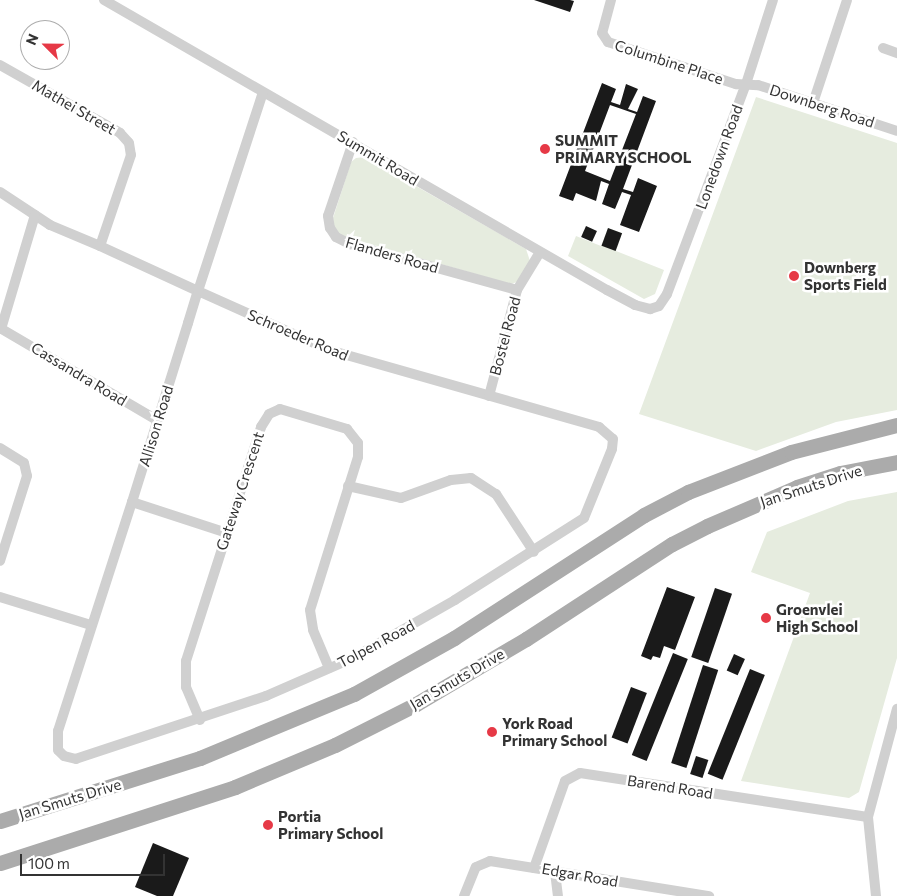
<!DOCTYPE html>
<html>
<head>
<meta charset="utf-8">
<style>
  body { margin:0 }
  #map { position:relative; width:897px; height:896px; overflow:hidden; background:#fff; font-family:Commissioner,sans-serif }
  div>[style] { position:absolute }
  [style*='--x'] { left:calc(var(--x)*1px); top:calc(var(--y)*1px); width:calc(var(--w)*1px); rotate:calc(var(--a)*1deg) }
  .green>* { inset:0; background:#e6ecdf }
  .building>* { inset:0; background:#1a1a1a; transform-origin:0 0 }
  .street>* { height:10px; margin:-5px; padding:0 5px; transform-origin:5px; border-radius:5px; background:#d0d0d0 }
  .primary>* { height:15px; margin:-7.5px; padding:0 7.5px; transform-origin:7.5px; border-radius:7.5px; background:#ababab }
  .dots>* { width:14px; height:14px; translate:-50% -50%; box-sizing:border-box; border:2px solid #fff; border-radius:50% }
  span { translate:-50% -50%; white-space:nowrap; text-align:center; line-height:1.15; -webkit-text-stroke:5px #fff; paint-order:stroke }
  .street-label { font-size:15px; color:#333 }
  .poi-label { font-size:15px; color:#333; font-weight:700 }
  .left { translate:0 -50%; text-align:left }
  .north { position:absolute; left:20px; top:20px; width:50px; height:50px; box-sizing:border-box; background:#fff; border:1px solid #adadad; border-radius:50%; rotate:293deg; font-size:14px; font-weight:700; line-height:20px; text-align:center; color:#333 }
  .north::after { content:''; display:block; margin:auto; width:18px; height:22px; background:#e63946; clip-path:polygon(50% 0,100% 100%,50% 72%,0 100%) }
  .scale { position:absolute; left:20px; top:854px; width:145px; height:22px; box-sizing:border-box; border:2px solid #333; border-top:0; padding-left:6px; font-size:15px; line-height:18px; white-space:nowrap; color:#333; -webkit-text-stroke:4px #fff; paint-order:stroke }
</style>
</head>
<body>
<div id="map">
  <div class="green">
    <i style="clip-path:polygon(756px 97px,897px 143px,897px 410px,836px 422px,756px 451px,639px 414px)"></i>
    <i style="clip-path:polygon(365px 157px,526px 249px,530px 261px,517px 282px,511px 284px,342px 236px,334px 227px,333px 218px,351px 162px,356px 158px)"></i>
    <i style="clip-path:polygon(608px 228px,622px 233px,616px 251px,664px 270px,655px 294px,644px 299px,568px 256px,576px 236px,601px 246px)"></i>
    <i style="clip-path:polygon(897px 492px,897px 658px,859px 792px,849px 798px,741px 781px,810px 593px,751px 572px,767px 532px,848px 501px)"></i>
  </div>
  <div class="building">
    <i style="clip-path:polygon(534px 0,570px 0,574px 1px,570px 12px)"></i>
    <i style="clip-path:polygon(evenodd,602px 83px,616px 89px,611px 102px,620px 105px,626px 84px,638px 89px,628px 109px,637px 112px,643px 96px,656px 101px,623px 189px,633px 192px,638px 178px,657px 186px,639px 232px,620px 225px,631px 195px,622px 192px,615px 209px,602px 204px,609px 184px,601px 181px,596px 201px,576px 193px,573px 201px,559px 196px,602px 83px,610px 105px,636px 114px,610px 181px,585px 171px,610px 105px)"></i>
    <i style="left:586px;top:226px;width:12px;height:12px;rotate:24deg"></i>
    <i style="left:608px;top:228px;width:15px;height:19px;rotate:20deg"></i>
    <i style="clip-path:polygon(667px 587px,695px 597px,675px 650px,664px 646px,660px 658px,653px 656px,651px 660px,641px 656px)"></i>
    <i style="left:715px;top:588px;width:18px;height:73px;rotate:19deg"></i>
    <i style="left:673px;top:653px;width:16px;height:110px;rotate:22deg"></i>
    <i style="left:734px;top:654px;width:12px;height:18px;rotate:24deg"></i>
    <i style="left:703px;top:665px;width:16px;height:103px;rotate:18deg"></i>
    <i style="left:750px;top:669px;width:16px;height:113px;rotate:22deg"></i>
    <i style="left:631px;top:687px;width:17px;height:54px;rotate:21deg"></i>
    <i style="left:696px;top:756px;width:13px;height:19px;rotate:18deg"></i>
    <i style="clip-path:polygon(153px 843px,189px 858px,173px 896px,157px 896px,135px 887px)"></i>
  </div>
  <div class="street">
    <i style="--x:104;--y:0;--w:581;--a:29.97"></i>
    <i style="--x:607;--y:290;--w:32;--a:28"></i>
    <i style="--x:635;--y:305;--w:16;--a:15"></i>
    <i style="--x:650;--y:309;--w:9;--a:-18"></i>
    <i style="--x:659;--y:306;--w:14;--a:-56"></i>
    <i style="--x:667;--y:294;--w:224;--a:-69.4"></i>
    <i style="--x:746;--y:84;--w:88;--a:-72.2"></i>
    <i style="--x:611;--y:0;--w:34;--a:105"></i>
    <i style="--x:602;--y:33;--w:11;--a:56"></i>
    <i style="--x:608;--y:42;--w:135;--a:18.2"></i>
    <i style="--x:736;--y:84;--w:22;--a:3"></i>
    <i style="--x:758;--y:85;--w:146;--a:18.3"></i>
    <i style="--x:883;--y:48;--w:15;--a:20"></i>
    <i style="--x:0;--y:65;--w:138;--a:29.5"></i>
    <i style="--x:120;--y:133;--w:13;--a:48"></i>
    <i style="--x:129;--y:143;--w:12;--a:81"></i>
    <i style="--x:131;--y:155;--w:96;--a:108.8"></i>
    <i style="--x:813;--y:103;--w:108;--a:-71.7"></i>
    <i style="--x:353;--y:142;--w:78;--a:108.7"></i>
    <i style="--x:328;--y:216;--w:12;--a:81"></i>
    <i style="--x:330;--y:228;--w:11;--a:56"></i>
    <i style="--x:336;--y:237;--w:16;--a:27"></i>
    <i style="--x:350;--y:244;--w:173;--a:15.4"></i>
    <i style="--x:0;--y:192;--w:60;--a:33.4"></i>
    <i style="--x:50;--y:225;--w:54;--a:22.8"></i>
    <i style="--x:100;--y:246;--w:108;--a:24.7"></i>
    <i style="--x:198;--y:291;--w:144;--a:24.2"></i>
    <i style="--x:329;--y:350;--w:281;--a:15.9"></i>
    <i style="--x:599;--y:427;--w:18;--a:41"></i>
    <i style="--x:613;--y:439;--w:10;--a:96"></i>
    <i style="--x:612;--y:449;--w:74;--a:112.1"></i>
    <i style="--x:584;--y:518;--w:153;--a:147.6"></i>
    <i style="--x:455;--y:600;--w:117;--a:150.4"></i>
    <i style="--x:353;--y:658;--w:95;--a:156.4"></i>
    <i style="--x:266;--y:696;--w:200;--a:161.7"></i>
    <i style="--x:76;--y:759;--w:12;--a:-166"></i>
    <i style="--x:64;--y:756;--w:8;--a:-135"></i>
    <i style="--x:58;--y:750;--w:19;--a:-90"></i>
    <i style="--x:58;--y:731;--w:241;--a:-72.1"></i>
    <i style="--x:132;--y:502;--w:188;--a:-72.6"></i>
    <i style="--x:188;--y:323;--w:34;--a:-73"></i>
    <i style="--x:198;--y:291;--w:209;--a:-71.9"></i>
    <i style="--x:0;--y:328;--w:182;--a:30.4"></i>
    <i style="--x:1;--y:329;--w:119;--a:-73.4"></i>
    <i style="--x:489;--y:396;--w:110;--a:-75.2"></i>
    <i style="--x:517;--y:290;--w:44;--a:-58.8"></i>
    <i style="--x:0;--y:448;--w:28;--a:32"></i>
    <i style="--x:24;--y:463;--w:13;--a:77"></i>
    <i style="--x:27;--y:476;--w:89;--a:107.6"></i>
    <i style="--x:348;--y:486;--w:54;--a:12.8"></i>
    <i style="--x:401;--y:498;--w:53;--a:-19.8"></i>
    <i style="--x:451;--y:480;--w:20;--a:-6"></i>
    <i style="--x:471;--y:478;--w:30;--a:33"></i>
    <i style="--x:496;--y:494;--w:69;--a:56.8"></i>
    <i style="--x:132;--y:502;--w:100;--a:18.1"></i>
    <i style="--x:0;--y:597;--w:95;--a:17.1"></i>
    <i style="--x:200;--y:720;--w:36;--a:-113"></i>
    <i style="--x:186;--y:687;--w:26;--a:-90"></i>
    <i style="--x:186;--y:661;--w:246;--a:-72.2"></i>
    <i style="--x:261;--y:427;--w:15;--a:-58"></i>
    <i style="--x:269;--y:414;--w:12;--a:-24"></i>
    <i style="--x:280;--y:409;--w:70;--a:16.6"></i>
    <i style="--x:347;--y:429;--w:18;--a:52"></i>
    <i style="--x:358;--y:443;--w:14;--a:90"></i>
    <i style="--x:358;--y:457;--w:160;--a:107.4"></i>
    <i style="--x:310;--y:610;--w:20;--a:81"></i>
    <i style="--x:313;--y:630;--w:41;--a:67.2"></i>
    <i style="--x:534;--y:868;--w:92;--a:-70.4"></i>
    <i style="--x:565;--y:781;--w:17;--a:-28"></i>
    <i style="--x:580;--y:773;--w:291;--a:8.7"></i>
    <i style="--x:555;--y:872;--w:24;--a:83"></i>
    <i style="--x:464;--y:896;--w:31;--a:-68"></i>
    <i style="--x:476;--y:867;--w:15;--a:-23"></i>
    <i style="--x:490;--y:861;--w:222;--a:9.1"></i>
    <i style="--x:876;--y:896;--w:79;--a:-95.8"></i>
    <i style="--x:868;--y:817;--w:112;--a:-75"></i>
  </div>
  <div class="primary">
    <i style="--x:0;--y:821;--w:210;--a:-17.5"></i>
    <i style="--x:200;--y:758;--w:167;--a:-22.6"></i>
    <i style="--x:354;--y:694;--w:115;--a:-29.2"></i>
    <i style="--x:454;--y:638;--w:226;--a:-32.9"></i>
    <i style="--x:644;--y:515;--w:50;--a:-27.6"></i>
    <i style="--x:688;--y:492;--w:110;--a:-21.2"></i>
    <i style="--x:791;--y:452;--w:109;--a:-14.3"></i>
    <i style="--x:0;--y:863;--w:247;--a:-17.9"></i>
    <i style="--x:235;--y:787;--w:108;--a:-22.8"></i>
    <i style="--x:335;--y:745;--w:91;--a:-26.8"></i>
    <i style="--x:416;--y:704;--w:128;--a:-30.6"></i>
    <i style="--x:526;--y:639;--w:174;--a:-33.1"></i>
    <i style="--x:672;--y:544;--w:39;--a:-27"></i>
    <i style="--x:707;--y:526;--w:98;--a:-23.4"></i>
    <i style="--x:797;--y:487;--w:45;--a:-18"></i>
    <i style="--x:840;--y:473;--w:58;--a:-10.9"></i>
  </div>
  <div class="dots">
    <i style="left:545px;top:149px;background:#e63946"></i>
    <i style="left:794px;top:276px;background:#e63946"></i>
    <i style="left:766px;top:618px;background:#e63946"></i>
    <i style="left:492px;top:732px;background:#e63946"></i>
    <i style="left:268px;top:825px;background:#e63946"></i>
  </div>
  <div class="street-label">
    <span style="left:669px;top:62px;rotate:18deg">Columbine Place</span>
    <span style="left:822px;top:106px;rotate:18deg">Downberg Road</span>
    <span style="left:74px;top:107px;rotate:30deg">Mathei Street</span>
    <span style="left:719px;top:157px;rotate:-70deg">Lonedown Road</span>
    <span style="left:378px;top:158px;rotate:31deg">Summit Road</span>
    <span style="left:392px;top:255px;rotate:16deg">Flanders Road</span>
    <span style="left:298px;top:335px;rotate:23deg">Schroeder Road</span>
    <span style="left:505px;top:336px;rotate:-75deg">Bostel Road</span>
    <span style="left:79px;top:374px;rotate:31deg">Cassandra Road</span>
    <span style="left:156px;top:426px;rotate:-73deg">Allison Road</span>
    <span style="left:811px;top:486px;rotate:-18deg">Jan Smuts Drive</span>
    <span style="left:240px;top:491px;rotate:-72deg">Gateway Crescent</span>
    <span style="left:376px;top:644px;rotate:-28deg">Tolpen Road</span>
    <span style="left:457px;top:679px;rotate:-30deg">Jan Smuts Drive</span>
    <span style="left:670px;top:787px;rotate:9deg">Barend Road</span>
    <span style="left:70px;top:799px;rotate:-17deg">Jan Smuts Drive</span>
    <span style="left:580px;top:875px;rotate:10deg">Edgar Road</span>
  </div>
  <div class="poi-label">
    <span class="left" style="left:555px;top:149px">SUMMIT<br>PRIMARY SCHOOL</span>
    <span class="left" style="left:804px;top:276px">Downberg<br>Sports Field</span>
    <span class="left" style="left:776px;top:618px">Groenvlei<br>High School</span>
    <span class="left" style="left:502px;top:732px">York Road<br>Primary School</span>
    <span class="left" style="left:278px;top:825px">Portia<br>Primary School</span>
  </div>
  <div class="north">N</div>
  <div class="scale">100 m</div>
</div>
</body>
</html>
